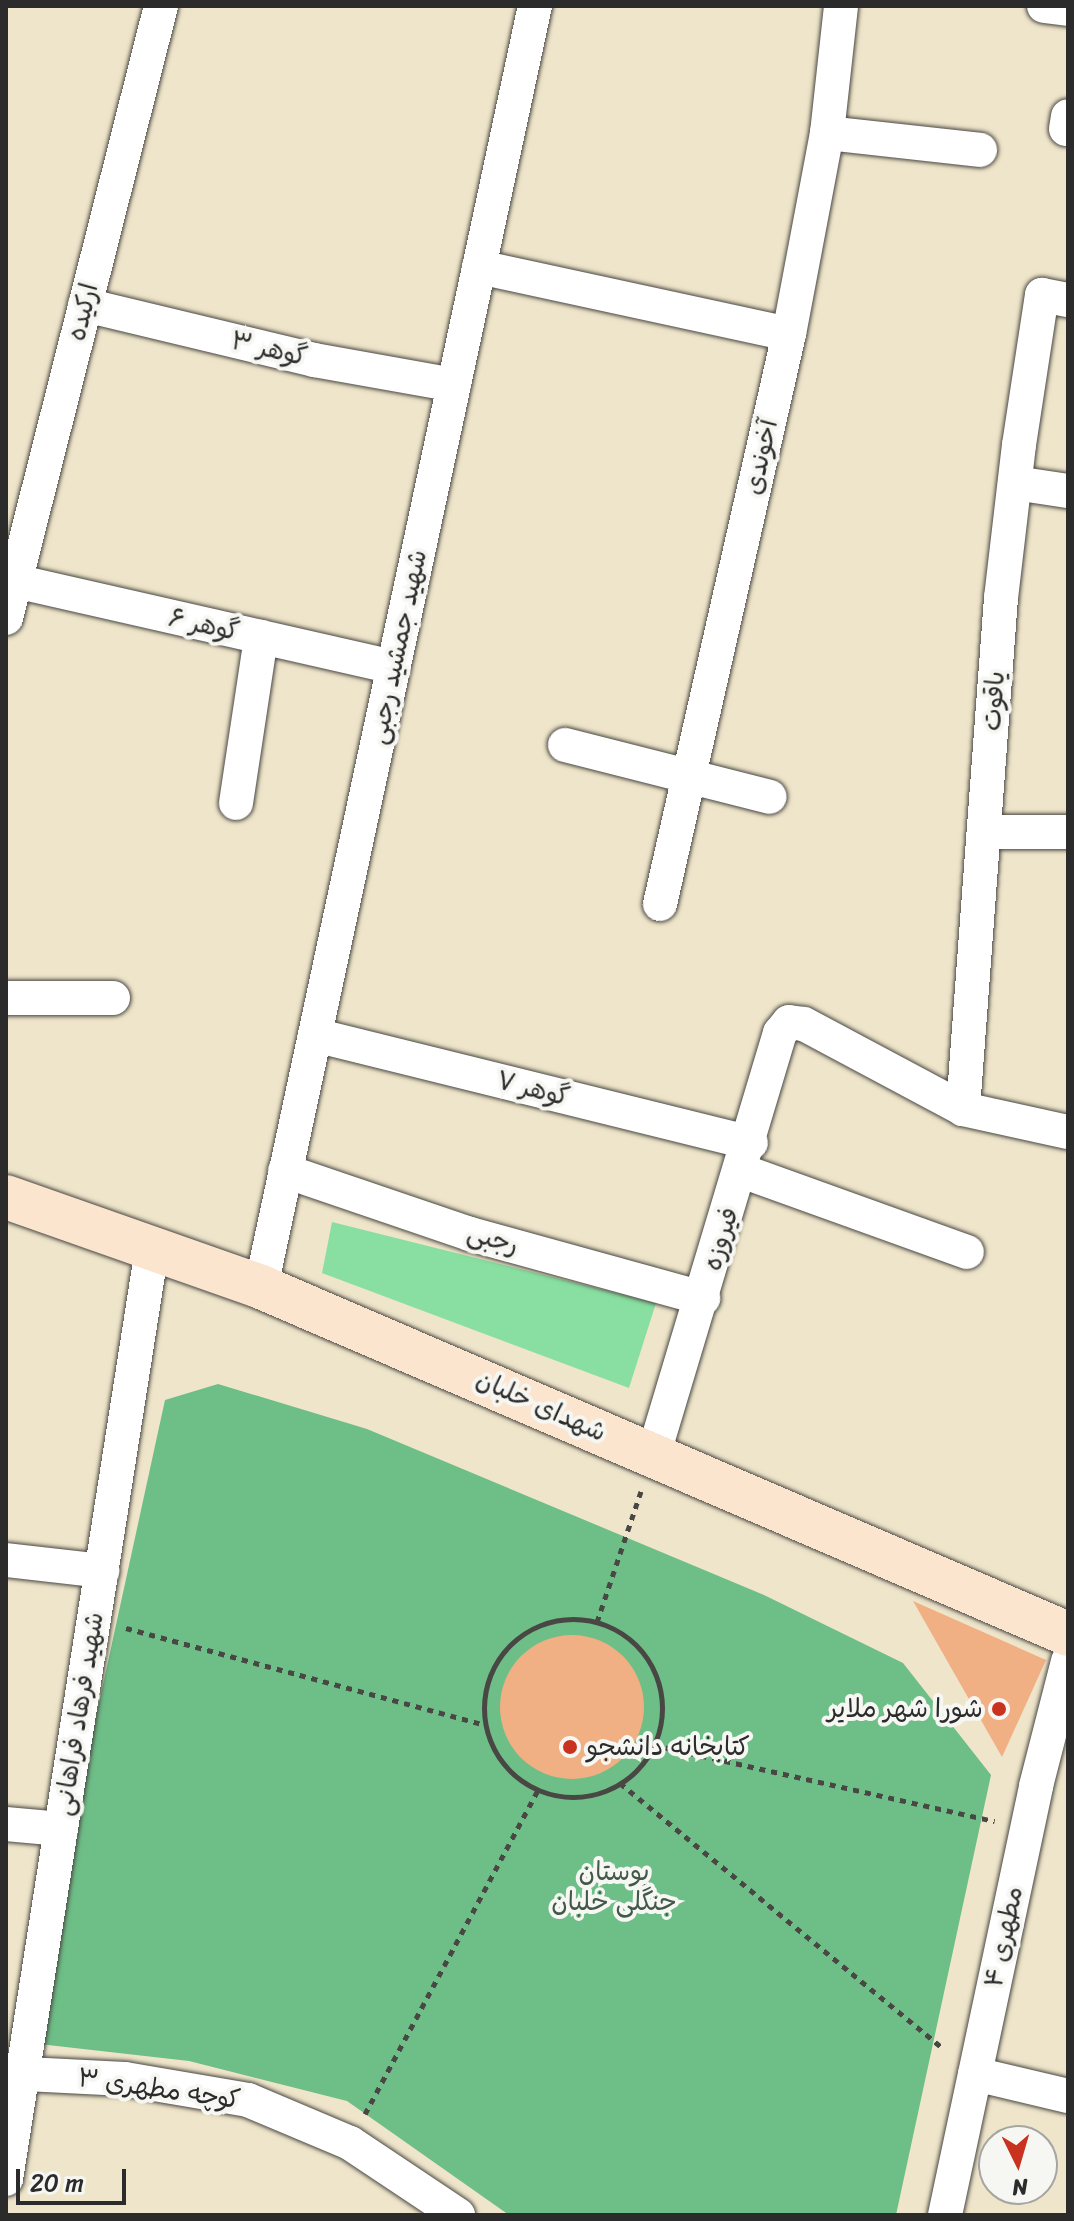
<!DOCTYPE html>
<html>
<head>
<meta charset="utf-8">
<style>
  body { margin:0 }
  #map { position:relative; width:1074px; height:2221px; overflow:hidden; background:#efe5ca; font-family:Sriracha,"Playpen Sans Arabic",sans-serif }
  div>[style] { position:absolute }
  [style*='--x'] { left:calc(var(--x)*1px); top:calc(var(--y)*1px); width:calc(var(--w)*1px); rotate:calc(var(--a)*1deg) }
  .green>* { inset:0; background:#89dfa1 }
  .forest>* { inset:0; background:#6ebe87 }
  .building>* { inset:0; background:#f1af84 }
  .round { border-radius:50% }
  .path>* { height:5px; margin-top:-2.5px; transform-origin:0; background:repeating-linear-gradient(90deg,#484743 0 6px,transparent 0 12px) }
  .path>.ring { margin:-2.5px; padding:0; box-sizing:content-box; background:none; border:5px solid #484743; border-radius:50% }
  .roads { filter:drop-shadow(0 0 2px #484743) drop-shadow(0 0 2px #484743) }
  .street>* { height:34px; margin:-17px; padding:0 17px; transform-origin:17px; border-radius:17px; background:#fff }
  .secondary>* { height:44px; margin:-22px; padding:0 22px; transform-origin:22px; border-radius:22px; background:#fce5cf }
  .dots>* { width:22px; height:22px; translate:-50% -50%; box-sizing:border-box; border:4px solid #f6f6f2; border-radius:50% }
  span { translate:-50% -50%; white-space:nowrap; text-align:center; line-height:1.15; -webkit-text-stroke:8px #f6f6f2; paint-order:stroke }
  .street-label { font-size:26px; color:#2b2b2b }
  .poi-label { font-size:26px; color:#2b2b2b }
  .right { translate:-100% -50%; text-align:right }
  .left { translate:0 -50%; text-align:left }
  .park-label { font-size:26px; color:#425848 }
  .frame { position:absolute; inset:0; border:8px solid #2b2b2b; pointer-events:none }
  .north { position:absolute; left:978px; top:2125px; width:80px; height:80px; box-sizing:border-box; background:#f6f6f2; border:2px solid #a5a5a2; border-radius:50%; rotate:175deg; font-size:22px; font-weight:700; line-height:32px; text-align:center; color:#2b2b2b }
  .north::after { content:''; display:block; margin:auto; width:28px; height:36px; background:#c8321e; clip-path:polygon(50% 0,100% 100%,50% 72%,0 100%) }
  .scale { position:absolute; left:16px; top:2169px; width:110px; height:36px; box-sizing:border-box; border:4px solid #2b2b2b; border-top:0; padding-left:10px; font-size:24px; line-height:28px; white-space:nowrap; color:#2b2b2b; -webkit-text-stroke:6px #f6f6f2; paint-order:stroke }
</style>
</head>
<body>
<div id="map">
  <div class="green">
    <i style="clip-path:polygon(332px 1222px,656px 1303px,629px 1388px,322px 1273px)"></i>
  </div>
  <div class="forest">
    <i style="clip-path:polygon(218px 1384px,367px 1429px,764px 1595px,903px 1663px,991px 1775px,896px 2215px,509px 2215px,347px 2101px,189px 2061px,39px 2044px,77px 1804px,165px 1400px)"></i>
  </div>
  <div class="building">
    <i style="clip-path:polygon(913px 1601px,1046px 1660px,1002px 1757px)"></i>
    <i class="round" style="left:500px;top:1635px;width:144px;height:144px"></i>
  </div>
  <div class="path">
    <i class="ring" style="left:484px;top:1619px;width:173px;height:173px"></i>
    <i style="--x:597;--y:1622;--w:138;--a:-71.4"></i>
    <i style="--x:126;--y:1628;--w:372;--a:15.1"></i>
    <i style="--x:654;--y:1745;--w:349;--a:12.6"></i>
    <i style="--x:620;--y:1783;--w:419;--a:39.4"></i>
    <i style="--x:365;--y:2114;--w:367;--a:-61.9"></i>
  </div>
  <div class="roads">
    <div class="street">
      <i style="--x:1044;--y:6;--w:24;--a:7"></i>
      <i style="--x:1066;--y:129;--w:13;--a:-81"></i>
      <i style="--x:827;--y:133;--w:154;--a:6.3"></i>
      <i style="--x:479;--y:267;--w:317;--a:12.2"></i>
      <i style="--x:85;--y:305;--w:236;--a:13.5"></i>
      <i style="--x:314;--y:360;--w:142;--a:10.1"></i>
      <i style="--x:1015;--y:483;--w:54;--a:8.6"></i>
      <i style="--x:15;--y:581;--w:388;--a:12.8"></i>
      <i style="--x:6;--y:618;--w:631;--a:-75.79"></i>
      <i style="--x:565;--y:745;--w:211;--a:14.2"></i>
      <i style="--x:236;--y:803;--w:168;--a:-81.4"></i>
      <i style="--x:985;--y:832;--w:83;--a:0"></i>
      <i style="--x:660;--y:904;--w:584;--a:-77.25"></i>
      <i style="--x:789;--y:334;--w:205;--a:-79.3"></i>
      <i style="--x:827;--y:133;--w:128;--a:-83.7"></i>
      <i style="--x:6;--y:998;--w:107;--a:0"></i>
      <i style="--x:315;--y:1035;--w:449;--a:13.9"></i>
      <i style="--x:963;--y:1109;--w:512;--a:-85.75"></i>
      <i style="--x:1001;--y:598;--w:154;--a:-83.3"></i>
      <i style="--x:1019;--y:445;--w:152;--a:-81.3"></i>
      <i style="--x:1042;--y:295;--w:26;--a:11"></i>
      <i style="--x:285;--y:1171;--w:195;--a:18.8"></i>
      <i style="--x:470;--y:1234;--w:242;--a:15.4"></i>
      <i style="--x:742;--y:1171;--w:239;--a:19.8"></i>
      <i style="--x:261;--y:1287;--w:1310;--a:-77.93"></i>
      <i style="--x:653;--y:1456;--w:442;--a:-73.3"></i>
      <i style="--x:780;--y:1033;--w:14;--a:-51"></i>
      <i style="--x:789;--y:1022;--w:15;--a:8"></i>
      <i style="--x:804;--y:1024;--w:180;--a:28.1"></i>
      <i style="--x:963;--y:1109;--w:107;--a:12.4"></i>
      <i style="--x:6;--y:1560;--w:97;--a:6.5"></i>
      <i style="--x:6;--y:1824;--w:55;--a:5.2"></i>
      <i style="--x:6;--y:2073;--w:119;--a:2.9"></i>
      <i style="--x:125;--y:2079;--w:125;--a:9.7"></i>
      <i style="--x:248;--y:2100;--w:111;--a:22.9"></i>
      <i style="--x:350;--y:2143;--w:130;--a:33.7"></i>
      <i style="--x:975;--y:2074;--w:96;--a:13.3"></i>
      <i style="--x:6;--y:2179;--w:941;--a:-81.08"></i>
      <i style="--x:945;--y:2215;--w:439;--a:-78"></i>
      <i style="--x:1036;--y:1786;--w:129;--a:-75.6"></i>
    </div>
    <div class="secondary">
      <i style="--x:6;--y:1197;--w:270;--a:19.4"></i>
      <i style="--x:261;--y:1287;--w:878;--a:23.27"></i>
    </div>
  </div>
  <div class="dots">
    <i style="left:999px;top:1709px;background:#c8321e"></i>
    <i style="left:570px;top:1747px;background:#c8321e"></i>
  </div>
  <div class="street-label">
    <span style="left:83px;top:312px;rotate:-76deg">ارکیده</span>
    <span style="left:269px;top:349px;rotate:13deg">گوهر ۳</span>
    <span style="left:761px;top:457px;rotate:-77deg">آخوندی</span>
    <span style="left:204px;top:625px;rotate:12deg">گوهر ۶</span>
    <span style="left:398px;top:647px;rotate:-78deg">شهید جمشید رجبی</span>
    <span style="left:994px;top:701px;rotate:-86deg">یاقوت</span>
    <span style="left:533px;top:1089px;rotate:14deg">گوهر ۷</span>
    <span style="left:493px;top:1239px;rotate:16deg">رجبی</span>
    <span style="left:721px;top:1239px;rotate:-73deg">فیروزه</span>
    <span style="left:541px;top:1406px;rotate:24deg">شهدای خلبان</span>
    <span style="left:79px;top:1714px;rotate:-81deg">شهید فرهاد فراهانی</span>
    <span style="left:1004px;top:1937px;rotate:-78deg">مطهری ۴</span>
    <span style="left:159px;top:2089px;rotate:8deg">کوچه مطهری ۳</span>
  </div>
  <div class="poi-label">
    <span class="right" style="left:983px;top:1709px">شورا شهر ملایر</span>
    <span class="left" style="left:586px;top:1747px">کتابخانه دانشجو</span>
  </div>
  <div class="park-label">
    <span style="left:614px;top:1887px">بوستان<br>جنگلی خلبان</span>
  </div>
  <div class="frame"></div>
  <div class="north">N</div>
  <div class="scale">20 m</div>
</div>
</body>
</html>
